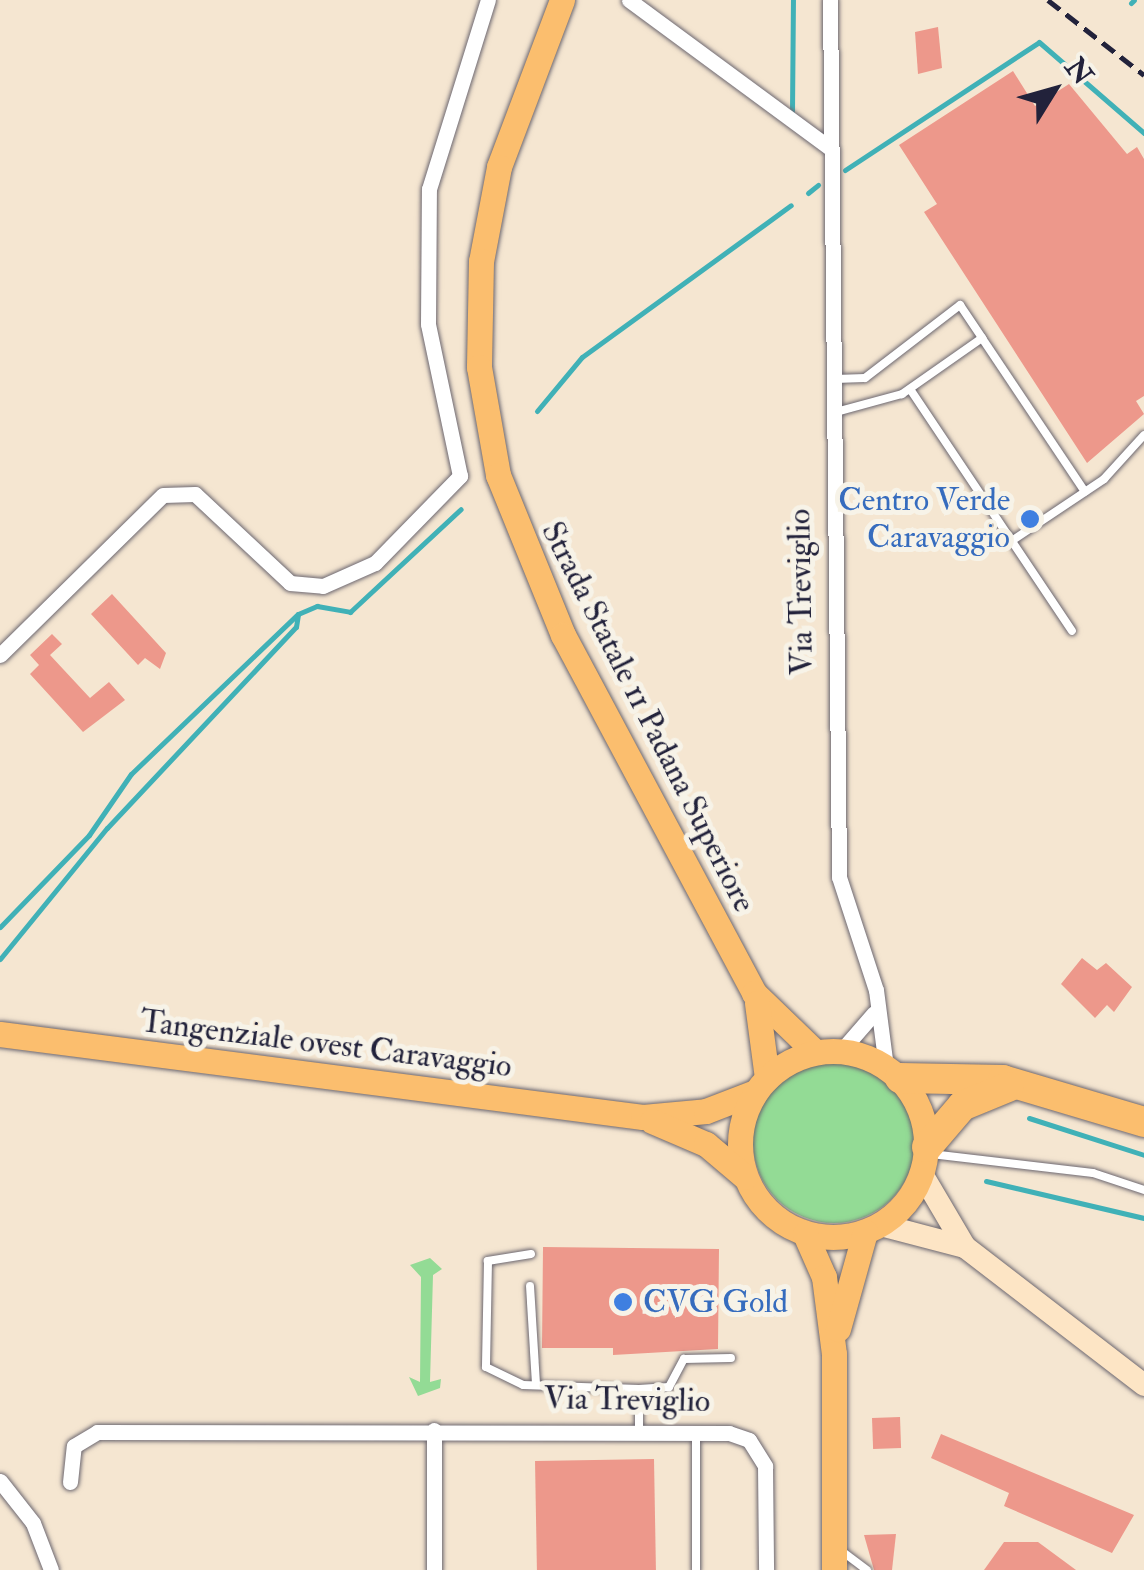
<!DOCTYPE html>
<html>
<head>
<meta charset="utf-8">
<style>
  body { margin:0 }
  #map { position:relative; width:1144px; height:1570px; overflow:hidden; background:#f5e6d1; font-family:"IM FELL Double Pica",serif }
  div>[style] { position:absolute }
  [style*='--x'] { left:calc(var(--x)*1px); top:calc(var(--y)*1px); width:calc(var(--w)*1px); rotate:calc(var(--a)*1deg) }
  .green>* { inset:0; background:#93db95 }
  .round { border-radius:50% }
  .stream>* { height:5px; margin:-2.5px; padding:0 2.5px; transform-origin:2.5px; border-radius:2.5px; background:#40b1b7 }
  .building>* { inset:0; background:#ed988b; transform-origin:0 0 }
  .roads { filter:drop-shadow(0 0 2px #6c6770) drop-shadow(0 0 2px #6c6770) }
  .lane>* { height:8px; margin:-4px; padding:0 4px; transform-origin:4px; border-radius:4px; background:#fff }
  .street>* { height:15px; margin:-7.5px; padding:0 7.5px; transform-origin:7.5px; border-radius:7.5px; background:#fff }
  .secondary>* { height:22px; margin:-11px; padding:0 11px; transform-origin:11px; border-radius:11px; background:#fde5c5 }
  .primary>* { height:25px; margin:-12.5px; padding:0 12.5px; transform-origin:12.5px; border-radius:12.5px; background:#fbbe6e }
  .primary>.ring { margin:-12.5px; padding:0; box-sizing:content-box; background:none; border:25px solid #fbbe6e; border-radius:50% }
  .highway>* { height:30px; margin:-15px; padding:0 15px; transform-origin:15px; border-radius:15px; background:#fbbe6e }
  .rail>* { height:5px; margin-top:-2.5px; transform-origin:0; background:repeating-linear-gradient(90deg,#22223b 0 15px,transparent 0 23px) }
  .dots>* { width:28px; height:28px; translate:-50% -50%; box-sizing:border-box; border:5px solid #f7f3e8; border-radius:50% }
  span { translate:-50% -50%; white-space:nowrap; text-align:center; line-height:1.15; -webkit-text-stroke:10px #f7f3e8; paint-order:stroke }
  .shop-label { font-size:32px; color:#366cbe }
  .right { translate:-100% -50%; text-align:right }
  .left { translate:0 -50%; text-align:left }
  .street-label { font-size:32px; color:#22223b }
  .north { position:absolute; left:1004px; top:40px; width:100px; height:100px; -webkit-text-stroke:8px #f7f3e8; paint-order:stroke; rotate:53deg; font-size:28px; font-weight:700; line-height:40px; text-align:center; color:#22223b }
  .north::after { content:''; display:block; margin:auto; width:35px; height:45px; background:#22223b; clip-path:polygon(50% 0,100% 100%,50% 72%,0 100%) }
</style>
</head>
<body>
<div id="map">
  <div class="green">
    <i class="round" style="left:753px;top:1061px;width:162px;height:162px"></i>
    <i style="clip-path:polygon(430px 1258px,442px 1269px,433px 1275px,430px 1382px,441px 1379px,440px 1388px,418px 1396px,409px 1377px,420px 1382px,421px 1277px,410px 1265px)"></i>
  </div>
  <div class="stream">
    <i style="--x:1131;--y:3;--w:4;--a:-45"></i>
    <i style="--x:792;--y:111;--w:111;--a:-89.5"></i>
    <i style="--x:845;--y:170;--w:232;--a:-33.4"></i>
    <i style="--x:1039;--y:42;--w:139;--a:40.9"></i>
    <i style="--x:808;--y:193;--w:13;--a:-39"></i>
    <i style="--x:537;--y:411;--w:70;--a:-50.2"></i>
    <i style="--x:582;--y:357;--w:258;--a:-36"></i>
    <i style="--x:0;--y:927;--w:128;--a:-45.9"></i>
    <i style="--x:89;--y:835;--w:74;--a:-55.5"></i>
    <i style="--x:131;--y:774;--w:231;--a:-43.8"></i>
    <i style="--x:0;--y:959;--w:169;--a:-50.8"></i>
    <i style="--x:107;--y:828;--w:276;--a:-46.8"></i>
    <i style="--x:296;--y:627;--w:13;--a:-81"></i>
    <i style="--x:298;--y:614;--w:21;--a:-23"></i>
    <i style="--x:317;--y:606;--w:34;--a:10"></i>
    <i style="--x:350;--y:612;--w:151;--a:-42.9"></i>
    <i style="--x:1029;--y:1118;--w:121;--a:17.8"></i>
    <i style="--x:986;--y:1181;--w:162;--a:13.2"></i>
  </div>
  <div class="building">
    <i style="clip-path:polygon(938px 27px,942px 68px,918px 74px,915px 32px)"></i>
    <i style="clip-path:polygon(1013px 71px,1035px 106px,1069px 84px,1127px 154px,1137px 147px,1144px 159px,1144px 396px,1136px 401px,1144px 414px,1087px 463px,924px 212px,937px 204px,899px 145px)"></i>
    <i style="clip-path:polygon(112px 594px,166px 653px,160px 669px,145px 658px,138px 665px,91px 614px)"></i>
    <i style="clip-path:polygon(52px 634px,62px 644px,50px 655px,90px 698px,109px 682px,125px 700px,83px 732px,30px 674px,39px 665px,30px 655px)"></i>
    <i style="clip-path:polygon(1082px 958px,1097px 970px,1106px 963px,1132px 987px,1114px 1012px,1107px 1005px,1095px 1018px,1061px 984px)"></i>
    <i style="clip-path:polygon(543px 1247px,719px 1249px,718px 1349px,613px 1355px,613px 1348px,542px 1348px)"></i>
    <i style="left:900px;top:1417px;width:31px;height:28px;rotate:88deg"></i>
    <i style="clip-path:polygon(941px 1434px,1134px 1515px,1112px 1553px,1004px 1506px,1009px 1493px,931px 1458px)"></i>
    <i style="left:654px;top:1459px;width:111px;height:119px;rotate:89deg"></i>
    <i style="clip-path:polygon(896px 1534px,892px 1570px,874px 1570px,864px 1535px)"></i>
    <i style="clip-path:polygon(1004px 1542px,1038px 1542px,1076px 1570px,984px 1570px)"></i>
  </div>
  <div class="roads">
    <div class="lane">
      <i style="--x:982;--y:338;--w:185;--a:56.2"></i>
      <i style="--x:835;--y:379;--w:30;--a:-2"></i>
      <i style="--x:865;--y:378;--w:120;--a:-37.5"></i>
      <i style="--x:960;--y:305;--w:40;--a:56"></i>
      <i style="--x:982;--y:338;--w:98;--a:145"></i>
      <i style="--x:902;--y:394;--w:68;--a:164.7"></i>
      <i style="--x:910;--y:389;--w:291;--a:56.2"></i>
      <i style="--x:1013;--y:540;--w:110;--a:-33.8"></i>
      <i style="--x:1104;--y:479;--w:59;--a:-47.7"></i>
      <i style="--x:931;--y:1154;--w:163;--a:6.7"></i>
      <i style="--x:1093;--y:1173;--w:54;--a:18.4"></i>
      <i style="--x:531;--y:1254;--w:44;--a:170.8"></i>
      <i style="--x:488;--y:1261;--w:106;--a:91.1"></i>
      <i style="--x:486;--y:1367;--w:41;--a:25.9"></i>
      <i style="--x:523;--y:1385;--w:116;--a:2"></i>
      <i style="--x:639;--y:1389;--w:43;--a:90"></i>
      <i style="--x:530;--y:1286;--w:99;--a:86.5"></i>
      <i style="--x:639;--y:1389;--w:30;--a:-4"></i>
      <i style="--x:669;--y:1387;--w:32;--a:-62"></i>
      <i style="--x:684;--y:1359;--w:47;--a:-1.2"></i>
      <i style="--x:839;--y:1549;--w:35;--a:37"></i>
      <i style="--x:696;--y:1570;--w:138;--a:-90"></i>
    </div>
    <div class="street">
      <i style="--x:629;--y:0;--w:250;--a:36.4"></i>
      <i style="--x:830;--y:0;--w:877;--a:89.41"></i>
      <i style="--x:839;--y:877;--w:119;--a:71.9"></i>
      <i style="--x:876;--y:990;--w:78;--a:82.6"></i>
      <i style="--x:0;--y:655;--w:228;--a:-44.5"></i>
      <i style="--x:163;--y:495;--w:32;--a:-2"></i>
      <i style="--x:195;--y:494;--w:130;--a:43.1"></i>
      <i style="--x:290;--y:583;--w:33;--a:5"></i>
      <i style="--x:323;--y:586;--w:57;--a:-23.9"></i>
      <i style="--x:375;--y:563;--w:122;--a:-45.7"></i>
      <i style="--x:460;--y:476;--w:155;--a:-101.9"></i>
      <i style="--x:428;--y:324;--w:135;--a:-89.6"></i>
      <i style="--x:429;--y:189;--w:198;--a:-72.7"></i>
      <i style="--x:841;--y:1051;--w:50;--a:-49"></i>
      <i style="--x:0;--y:1481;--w:53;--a:51.8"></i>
      <i style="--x:33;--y:1523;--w:50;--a:69"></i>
      <i style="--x:70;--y:1482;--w:36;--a:-84"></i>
      <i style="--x:74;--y:1446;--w:27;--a:-31"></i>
      <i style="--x:97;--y:1432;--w:632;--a:0.09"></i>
      <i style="--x:729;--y:1433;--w:21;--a:19"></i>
      <i style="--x:749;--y:1440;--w:31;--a:58"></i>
      <i style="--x:765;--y:1466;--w:104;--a:89.4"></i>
      <i style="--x:434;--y:1570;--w:140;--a:-90"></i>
    </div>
    <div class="secondary">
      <i style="--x:922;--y:1174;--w:85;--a:59.5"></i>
      <i style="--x:881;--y:1225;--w:87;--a:14.7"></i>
      <i style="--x:965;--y:1247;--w:226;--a:37.6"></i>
    </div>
    <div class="primary">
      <i style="--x:562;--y:0;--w:178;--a:110.7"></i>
      <i style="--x:499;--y:167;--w:96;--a:100.8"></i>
      <i style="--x:481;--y:261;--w:106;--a:91.1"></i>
      <i style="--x:479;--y:367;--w:110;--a:80"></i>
      <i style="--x:498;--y:475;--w:173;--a:67.9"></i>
      <i style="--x:563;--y:635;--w:406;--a:61.9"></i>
      <i style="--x:754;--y:993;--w:85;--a:44"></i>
      <i style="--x:757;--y:1003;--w:76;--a:82.4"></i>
      <i style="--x:0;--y:1034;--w:648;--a:7.36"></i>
      <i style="--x:643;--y:1117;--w:63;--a:-5.4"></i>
      <i style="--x:706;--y:1111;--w:53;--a:-21.2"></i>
      <i class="ring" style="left:740px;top:1051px;width:161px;height:161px"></i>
      <i style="--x:652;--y:1121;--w:59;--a:23.1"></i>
      <i style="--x:706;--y:1144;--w:51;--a:40.2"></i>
      <i style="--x:805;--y:1234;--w:47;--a:66.2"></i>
      <i style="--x:824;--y:1277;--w:78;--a:82.6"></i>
      <i style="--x:834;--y:1354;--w:216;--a:90"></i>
      <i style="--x:838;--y:1329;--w:101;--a:-74.4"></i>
    </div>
    <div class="highway">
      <i style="--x:900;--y:1078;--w:103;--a:1.1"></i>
      <i style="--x:1003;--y:1080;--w:147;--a:16.6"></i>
      <i style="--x:927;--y:1147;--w:54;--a:-49.5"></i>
      <i style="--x:962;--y:1106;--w:50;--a:-22.4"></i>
    </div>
  </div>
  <div class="rail">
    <i style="--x:1048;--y:0;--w:122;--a:38"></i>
  </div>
  <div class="dots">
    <i style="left:1030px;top:519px;background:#3f7fe0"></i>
    <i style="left:623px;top:1302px;background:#3f7fe0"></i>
  </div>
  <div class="shop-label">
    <span class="right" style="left:1010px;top:519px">Centro Verde<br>Caravaggio</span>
    <span class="left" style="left:643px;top:1302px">CVG Gold</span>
  </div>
  <div class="street-label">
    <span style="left:801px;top:592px;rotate:-91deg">Via Treviglio</span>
    <span style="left:648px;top:717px;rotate:63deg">Strada Statale 11 Padana Superiore</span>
    <span style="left:326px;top:1044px;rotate:7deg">Tangenziale ovest Caravaggio</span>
    <span style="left:627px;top:1400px;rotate:1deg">Via Treviglio</span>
  </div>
  <div class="north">N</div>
</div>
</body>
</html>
